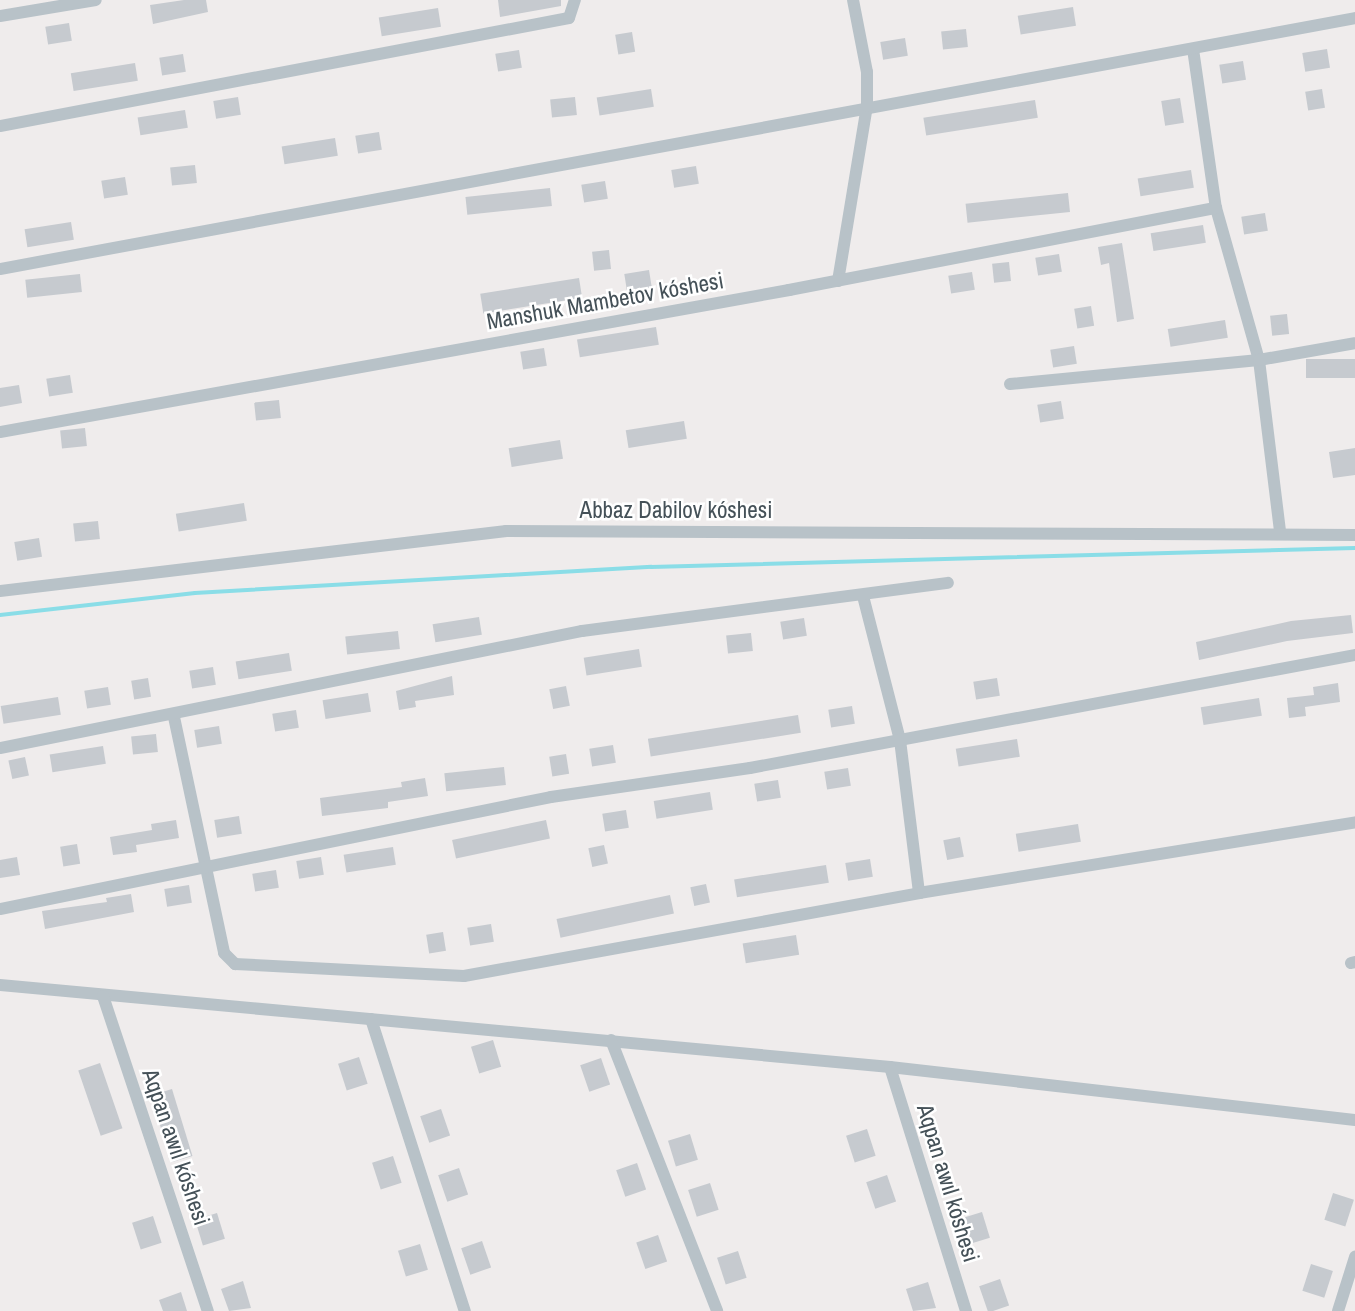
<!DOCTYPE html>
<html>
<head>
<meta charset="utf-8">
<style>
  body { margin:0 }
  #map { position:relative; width:1355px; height:1311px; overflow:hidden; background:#efecec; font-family:"Archivo Narrow",sans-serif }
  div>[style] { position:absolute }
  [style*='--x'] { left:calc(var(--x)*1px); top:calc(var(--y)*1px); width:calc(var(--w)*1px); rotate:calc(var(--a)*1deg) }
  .stream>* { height:3.5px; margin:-1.75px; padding:0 1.75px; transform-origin:1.75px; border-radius:1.75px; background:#8adde7 }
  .building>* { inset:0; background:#c6cacf; transform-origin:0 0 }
  .street>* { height:12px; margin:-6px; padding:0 6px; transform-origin:6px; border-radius:6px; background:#b8c2c8 }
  span { translate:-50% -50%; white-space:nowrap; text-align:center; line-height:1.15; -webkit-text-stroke:5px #fff; paint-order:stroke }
  .street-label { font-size:23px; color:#455158 }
</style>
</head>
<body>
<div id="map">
  <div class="stream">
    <i style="--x:0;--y:615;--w:196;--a:-6.4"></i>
    <i style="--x:195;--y:593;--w:457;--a:-3.3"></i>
    <i style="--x:651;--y:567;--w:704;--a:-1.55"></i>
  </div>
  <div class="building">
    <i style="clip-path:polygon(184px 0,206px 0,208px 12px,153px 24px,150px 5px)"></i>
    <i style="clip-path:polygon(498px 0,561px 0,561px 6px,500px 17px)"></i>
    <i style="left:1073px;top:7px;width:19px;height:56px;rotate:81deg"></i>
    <i style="left:438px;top:8px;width:19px;height:60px;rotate:81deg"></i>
    <i style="left:69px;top:23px;width:18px;height:24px;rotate:81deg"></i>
    <i style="left:966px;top:29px;width:18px;height:25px;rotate:84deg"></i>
    <i style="left:632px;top:32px;width:20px;height:17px;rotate:81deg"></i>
    <i style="left:905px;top:38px;width:18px;height:25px;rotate:81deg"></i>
    <i style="left:1327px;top:49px;width:19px;height:25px;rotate:81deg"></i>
    <i style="left:519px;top:50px;width:18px;height:24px;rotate:81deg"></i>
    <i style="left:183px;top:54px;width:18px;height:24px;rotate:81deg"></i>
    <i style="left:1243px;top:61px;width:19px;height:24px;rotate:81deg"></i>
    <i style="left:135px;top:63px;width:18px;height:65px;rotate:81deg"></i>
    <i style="left:651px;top:89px;width:18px;height:55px;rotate:81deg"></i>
    <i style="left:1322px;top:89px;width:19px;height:17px;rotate:81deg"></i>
    <i style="left:238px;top:97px;width:18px;height:25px;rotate:81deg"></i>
    <i style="left:575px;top:97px;width:18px;height:25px;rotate:84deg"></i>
    <i style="left:1180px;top:98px;width:25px;height:19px;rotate:81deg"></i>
    <i style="left:1035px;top:100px;width:18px;height:113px;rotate:81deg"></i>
    <i style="left:185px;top:110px;width:18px;height:48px;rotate:81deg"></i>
    <i style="left:379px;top:132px;width:18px;height:24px;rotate:81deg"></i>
    <i style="left:335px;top:138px;width:18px;height:54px;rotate:81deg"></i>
    <i style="left:195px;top:165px;width:18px;height:25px;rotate:84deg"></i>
    <i style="left:696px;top:166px;width:18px;height:25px;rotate:81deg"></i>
    <i style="left:1191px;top:170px;width:18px;height:54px;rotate:81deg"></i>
    <i style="left:125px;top:177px;width:18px;height:24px;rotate:81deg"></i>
    <i style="left:605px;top:181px;width:18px;height:24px;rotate:81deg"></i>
    <i style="left:550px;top:188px;width:18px;height:85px;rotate:84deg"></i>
    <i style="left:1068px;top:193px;width:19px;height:103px;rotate:84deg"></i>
    <i style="left:1265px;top:213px;width:18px;height:24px;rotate:81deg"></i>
    <i style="left:71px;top:222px;width:18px;height:47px;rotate:81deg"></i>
    <i style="left:1203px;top:225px;width:18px;height:53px;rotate:81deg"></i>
    <i style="clip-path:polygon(1122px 243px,1134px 319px,1117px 322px,1109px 263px,1101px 265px,1098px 247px)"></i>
    <i style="left:609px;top:250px;width:19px;height:17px;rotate:84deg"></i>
    <i style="left:1059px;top:254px;width:18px;height:24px;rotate:81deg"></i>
    <i style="left:1009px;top:262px;width:19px;height:17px;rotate:84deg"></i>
    <i style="left:649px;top:270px;width:18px;height:25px;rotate:81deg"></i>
    <i style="left:972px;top:272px;width:18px;height:24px;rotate:81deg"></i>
    <i style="left:80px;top:274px;width:18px;height:55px;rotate:84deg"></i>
    <i style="left:579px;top:278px;width:20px;height:100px;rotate:81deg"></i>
    <i style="left:1091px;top:306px;width:20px;height:17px;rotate:81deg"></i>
    <i style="left:1287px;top:314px;width:20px;height:17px;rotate:84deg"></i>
    <i style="left:1225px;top:320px;width:18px;height:58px;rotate:81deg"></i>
    <i style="left:656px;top:327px;width:18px;height:80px;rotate:81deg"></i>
    <i style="left:1074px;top:346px;width:18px;height:24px;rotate:81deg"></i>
    <i style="left:544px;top:348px;width:18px;height:24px;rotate:81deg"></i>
    <i style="left:1355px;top:359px;width:19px;height:49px;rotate:90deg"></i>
    <i style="left:70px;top:375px;width:18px;height:24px;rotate:81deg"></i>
    <i style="clip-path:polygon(19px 385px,22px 403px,0 407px,0 388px)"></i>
    <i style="left:279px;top:400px;width:18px;height:25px;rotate:84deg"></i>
    <i style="left:1061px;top:401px;width:18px;height:24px;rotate:81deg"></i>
    <i style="left:684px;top:421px;width:18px;height:59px;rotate:81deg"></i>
    <i style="left:85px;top:428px;width:18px;height:25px;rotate:84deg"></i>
    <i style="left:560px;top:440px;width:19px;height:52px;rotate:81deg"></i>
    <i style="clip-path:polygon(1355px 448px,1355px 475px,1333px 478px,1329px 452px)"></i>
    <i style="left:244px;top:503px;width:18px;height:69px;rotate:81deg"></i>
    <i style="left:98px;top:521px;width:18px;height:25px;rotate:84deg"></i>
    <i style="left:39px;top:538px;width:19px;height:25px;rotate:81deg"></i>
    <i style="clip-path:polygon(1351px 615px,1353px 633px,1287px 641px,1199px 660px,1196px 642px,1291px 621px)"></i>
    <i style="left:479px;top:617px;width:18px;height:47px;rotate:81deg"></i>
    <i style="left:804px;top:618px;width:18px;height:24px;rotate:81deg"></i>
    <i style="left:398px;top:631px;width:18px;height:53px;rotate:84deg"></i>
    <i style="left:751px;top:633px;width:18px;height:25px;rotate:84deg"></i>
    <i style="left:639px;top:649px;width:18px;height:56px;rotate:81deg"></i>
    <i style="left:289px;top:653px;width:18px;height:54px;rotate:81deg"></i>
    <i style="left:213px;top:667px;width:18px;height:24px;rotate:81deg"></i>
    <i style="clip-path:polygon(452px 676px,454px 695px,415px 701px,416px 707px,399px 710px,396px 691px)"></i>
    <i style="left:148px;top:678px;width:19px;height:17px;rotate:81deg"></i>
    <i style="left:997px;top:678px;width:18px;height:24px;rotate:81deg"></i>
    <i style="clip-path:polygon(1338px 683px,1340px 702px,1305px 707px,1306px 716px,1289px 718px,1287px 698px,1314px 695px,1313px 687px)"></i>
    <i style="left:566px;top:686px;width:20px;height:17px;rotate:79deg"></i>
    <i style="left:108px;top:687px;width:18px;height:24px;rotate:81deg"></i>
    <i style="left:368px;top:693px;width:19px;height:46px;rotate:81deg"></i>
    <i style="left:58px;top:697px;width:18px;height:58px;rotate:81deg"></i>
    <i style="left:1259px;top:698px;width:18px;height:59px;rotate:81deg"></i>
    <i style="left:852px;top:706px;width:18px;height:24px;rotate:81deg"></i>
    <i style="left:296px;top:710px;width:18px;height:24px;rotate:81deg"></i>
    <i style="left:798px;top:715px;width:18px;height:152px;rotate:81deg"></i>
    <i style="left:219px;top:726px;width:18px;height:25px;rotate:81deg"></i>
    <i style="left:156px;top:734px;width:18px;height:25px;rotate:84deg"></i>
    <i style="left:1017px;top:739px;width:18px;height:62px;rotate:81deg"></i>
    <i style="left:613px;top:745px;width:18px;height:24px;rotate:81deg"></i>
    <i style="left:103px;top:746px;width:18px;height:54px;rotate:81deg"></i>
    <i style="left:566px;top:754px;width:20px;height:17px;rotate:81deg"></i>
    <i style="left:25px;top:757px;width:19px;height:17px;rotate:78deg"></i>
    <i style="left:504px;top:767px;width:18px;height:60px;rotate:84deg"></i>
    <i style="left:848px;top:768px;width:18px;height:24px;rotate:81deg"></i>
    <i style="clip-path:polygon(425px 778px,428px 796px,388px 802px,388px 808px,322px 816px,320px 798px,402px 787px,401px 782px)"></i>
    <i style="left:778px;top:780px;width:18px;height:24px;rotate:81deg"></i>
    <i style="left:710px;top:792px;width:18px;height:57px;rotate:81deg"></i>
    <i style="left:626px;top:810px;width:18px;height:24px;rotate:81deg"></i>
    <i style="left:239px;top:816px;width:18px;height:25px;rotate:81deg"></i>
    <i style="clip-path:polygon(176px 820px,179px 838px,136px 845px,137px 852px,113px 855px,110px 837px,152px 830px,151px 824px)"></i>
    <i style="left:546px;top:820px;width:19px;height:96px;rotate:78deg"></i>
    <i style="left:1078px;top:824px;width:18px;height:63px;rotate:81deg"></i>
    <i style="left:960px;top:837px;width:20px;height:17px;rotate:79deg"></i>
    <i style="left:77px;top:844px;width:20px;height:17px;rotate:81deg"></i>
    <i style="left:604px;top:845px;width:19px;height:16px;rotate:78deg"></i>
    <i style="left:393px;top:847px;width:18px;height:50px;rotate:81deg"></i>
    <i style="clip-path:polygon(17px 857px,20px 875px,0 878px,0 860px)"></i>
    <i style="left:321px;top:857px;width:18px;height:25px;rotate:81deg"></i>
    <i style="left:870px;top:859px;width:18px;height:25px;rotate:81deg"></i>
    <i style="left:826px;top:865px;width:18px;height:93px;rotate:81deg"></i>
    <i style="left:276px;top:870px;width:18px;height:24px;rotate:81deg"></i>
    <i style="left:706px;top:884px;width:19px;height:16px;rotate:78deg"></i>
    <i style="left:189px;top:885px;width:18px;height:25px;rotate:81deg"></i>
    <i style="clip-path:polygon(131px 894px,134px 912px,45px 929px,42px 911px,107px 902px,106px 898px)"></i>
    <i style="left:670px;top:895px;width:19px;height:116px;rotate:78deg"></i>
    <i style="left:491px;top:924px;width:18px;height:24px;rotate:81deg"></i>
    <i style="left:443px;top:932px;width:19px;height:17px;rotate:81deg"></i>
    <i style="left:796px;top:935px;width:20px;height:54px;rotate:81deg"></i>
    <i style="left:493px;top:1040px;width:28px;height:23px;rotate:73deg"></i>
    <i style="left:359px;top:1057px;width:28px;height:22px;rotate:72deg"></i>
    <i style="left:601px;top:1058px;width:28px;height:22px;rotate:71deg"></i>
    <i style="left:100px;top:1063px;width:69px;height:23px;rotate:71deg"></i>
    <i style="left:172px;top:1089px;width:70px;height:22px;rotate:73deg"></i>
    <i style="left:441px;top:1109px;width:28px;height:22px;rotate:71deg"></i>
    <i style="left:867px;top:1129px;width:28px;height:22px;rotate:72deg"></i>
    <i style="left:690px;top:1134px;width:27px;height:23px;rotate:73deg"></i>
    <i style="left:393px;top:1156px;width:28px;height:22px;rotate:72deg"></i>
    <i style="left:637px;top:1163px;width:28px;height:22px;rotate:71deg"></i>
    <i style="left:459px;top:1168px;width:28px;height:22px;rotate:71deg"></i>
    <i style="left:887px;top:1175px;width:28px;height:22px;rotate:71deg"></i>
    <i style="left:710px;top:1183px;width:28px;height:23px;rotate:72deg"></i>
    <i style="left:1333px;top:1193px;width:22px;height:28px;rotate:18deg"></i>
    <i style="left:982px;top:1212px;width:27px;height:23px;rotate:73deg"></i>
    <i style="left:217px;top:1213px;width:27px;height:23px;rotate:73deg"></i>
    <i style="left:153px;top:1216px;width:28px;height:22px;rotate:72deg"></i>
    <i style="left:658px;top:1235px;width:28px;height:23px;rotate:71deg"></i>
    <i style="left:482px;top:1241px;width:28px;height:22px;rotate:71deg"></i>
    <i style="left:420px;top:1244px;width:27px;height:23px;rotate:73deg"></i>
    <i style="left:738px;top:1251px;width:28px;height:22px;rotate:72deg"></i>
    <i style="left:1311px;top:1264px;width:23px;height:28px;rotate:18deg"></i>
    <i style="left:1000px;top:1279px;width:28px;height:22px;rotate:71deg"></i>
    <i style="clip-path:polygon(243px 1281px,251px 1308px,229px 1311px,221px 1289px)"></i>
    <i style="clip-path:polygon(928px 1282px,936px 1308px,913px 1311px,906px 1289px)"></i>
    <i style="clip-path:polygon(181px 1292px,187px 1311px,163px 1311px,159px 1300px)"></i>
  </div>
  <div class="street">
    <i style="--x:0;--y:16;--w:97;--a:-9.5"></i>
    <i style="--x:1193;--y:49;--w:161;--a:81.8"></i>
    <i style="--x:1216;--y:208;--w:158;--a:74.2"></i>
    <i style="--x:1259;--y:360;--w:173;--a:83"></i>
    <i style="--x:0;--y:126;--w:579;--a:-10.75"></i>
    <i style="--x:569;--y:18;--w:19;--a:-72"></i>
    <i style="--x:0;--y:269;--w:1378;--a:-10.49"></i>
    <i style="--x:838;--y:281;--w:177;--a:-80.6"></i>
    <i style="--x:867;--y:106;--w:34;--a:-90"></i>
    <i style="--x:867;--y:72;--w:73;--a:-101"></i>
    <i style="--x:1010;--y:384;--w:250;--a:-5.5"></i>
    <i style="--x:1259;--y:360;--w:97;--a:-10"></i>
    <i style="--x:0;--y:432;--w:802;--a:-10.2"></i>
    <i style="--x:789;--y:290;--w:435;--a:-10.9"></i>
    <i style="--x:0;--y:591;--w:510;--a:-6.76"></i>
    <i style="--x:506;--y:531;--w:849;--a:0.27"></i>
    <i style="--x:863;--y:596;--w:149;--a:75.6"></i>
    <i style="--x:900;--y:740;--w:154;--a:82.9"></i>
    <i style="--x:174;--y:717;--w:241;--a:78"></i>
    <i style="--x:224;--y:953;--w:16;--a:45"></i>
    <i style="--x:235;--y:964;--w:229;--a:3"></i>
    <i style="--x:464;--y:976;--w:463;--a:-10.3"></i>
    <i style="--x:919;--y:893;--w:442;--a:-9.2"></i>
    <i style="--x:0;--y:748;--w:594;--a:-11.37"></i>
    <i style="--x:582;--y:631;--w:369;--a:-7.5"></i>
    <i style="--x:0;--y:909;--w:562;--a:-11.49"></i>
    <i style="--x:551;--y:797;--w:201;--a:-8.3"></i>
    <i style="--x:750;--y:768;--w:615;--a:-10.58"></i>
    <i style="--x:1351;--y:963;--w:4;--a:-14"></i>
    <i style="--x:0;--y:985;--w:894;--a:5.26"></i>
    <i style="--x:890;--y:1067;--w:468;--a:6.5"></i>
    <i style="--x:103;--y:996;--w:332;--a:71.6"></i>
    <i style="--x:371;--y:1019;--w:307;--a:72.2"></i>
    <i style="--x:611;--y:1040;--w:291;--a:68.6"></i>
    <i style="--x:890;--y:1067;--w:256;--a:72.7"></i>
    <i style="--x:1338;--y:1311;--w:57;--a:-72.5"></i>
  </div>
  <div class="street-label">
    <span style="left:605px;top:301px;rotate:-10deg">Manshuk Mambetov kóshesi</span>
    <span style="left:676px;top:510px">Abbaz Dabilov kóshesi</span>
    <span style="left:176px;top:1147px;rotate:71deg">Aqpan awıl kóshesi</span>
    <span style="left:948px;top:1183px;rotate:73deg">Aqpan awıl kóshesi</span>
  </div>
</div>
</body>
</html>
